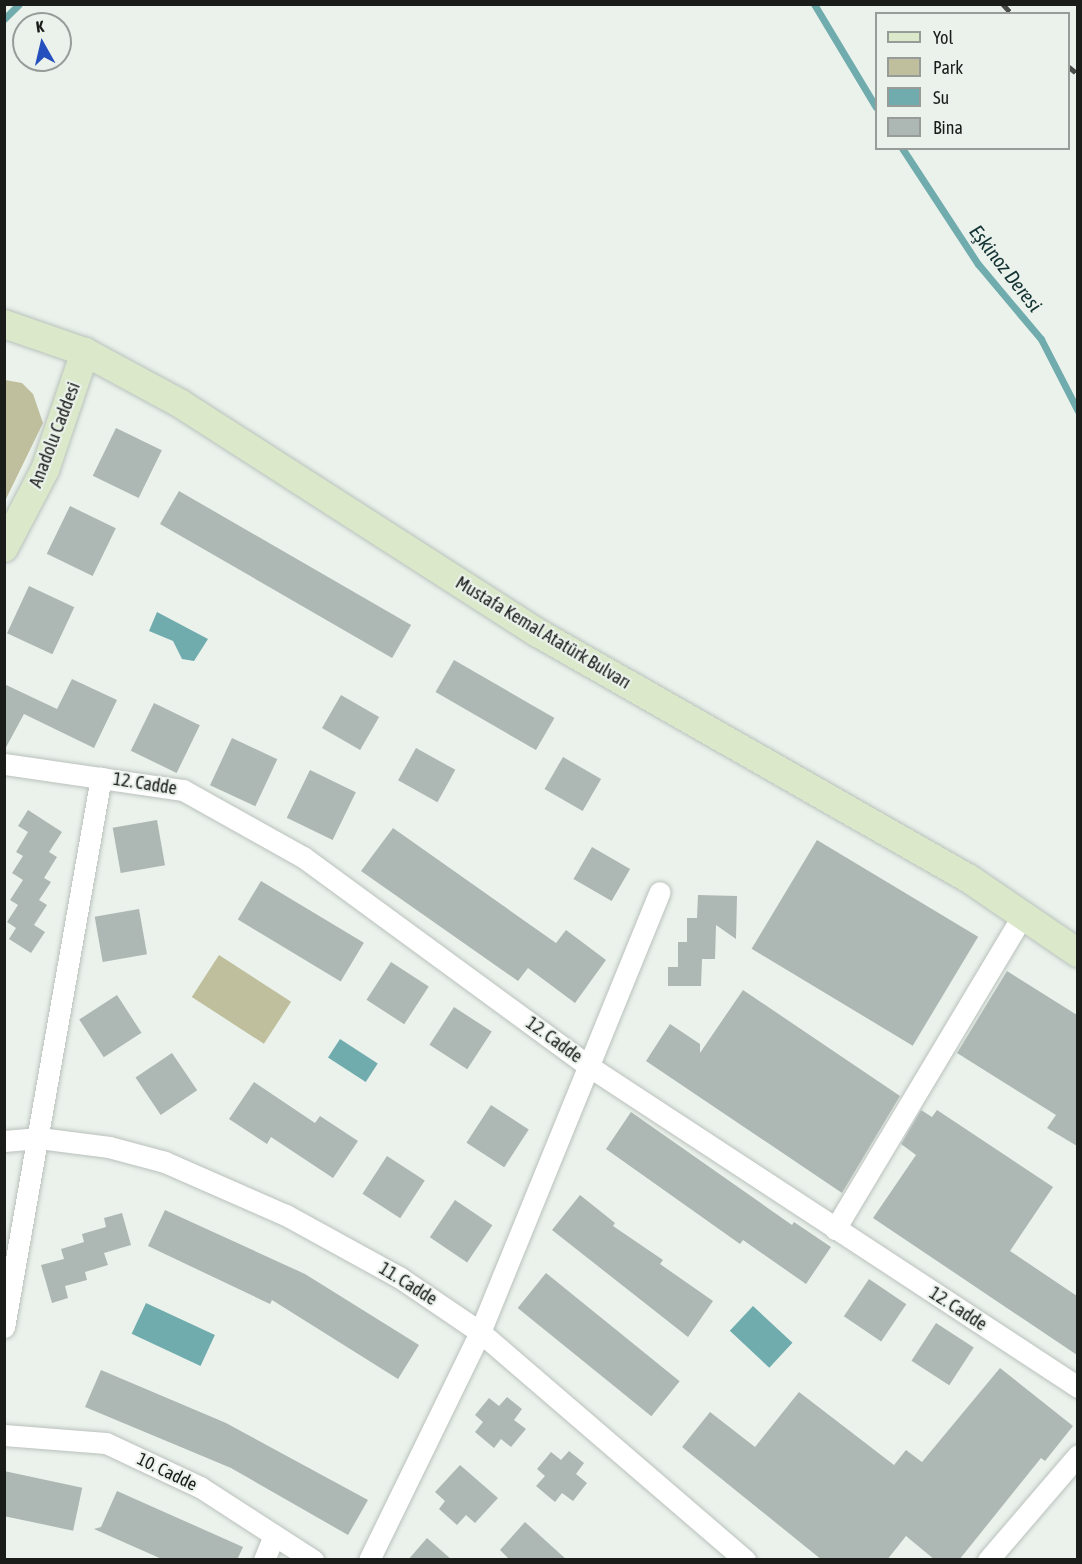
<!DOCTYPE html>
<html>
<head>
<meta charset="utf-8">
<style>
  body { margin:0 }
  #map { position:relative; width:1082px; height:1564px; overflow:hidden; background:#ebf2ec; font-family:"Asap Condensed",sans-serif }
  div>[style] { position:absolute }
  [style*='--x'] { left:calc(var(--x)*1px); top:calc(var(--y)*1px); width:calc(var(--w)*1px); rotate:calc(var(--a)*1deg) }
  .green>* { inset:0; background:#bfbf9d; transform-origin:0 0 }
  .water>* { inset:0; background:#70acad; transform-origin:0 0 }
  .stream>* { height:7px; margin:-3.5px; padding:0 3.5px; transform-origin:3.5px; border-radius:3.5px; background:#70acad }
  .building>* { inset:0; background:#adb7b4; transform-origin:0 0 }
  .roads { filter:drop-shadow(0 0 2px #bac1bc) drop-shadow(0 0 2px #bac1bc) }
  .street>* { height:21px; margin:-10.5px; padding:0 10.5px; transform-origin:10.5px; border-radius:10.5px; background:#fff }
  .secondary>* { height:28px; margin:-14px; padding:0 14px; transform-origin:14px; border-radius:14px; background:#dbe9ca }
  .rail>* { height:4.5px; margin-top:-2.25px; transform-origin:0; background:repeating-linear-gradient(90deg,#4b4e4b 0 10px,transparent 0 20px) }
  span { translate:-50% -50%; white-space:nowrap; text-align:center; line-height:1.15; -webkit-text-stroke:4.5px #ebf2ec; paint-order:stroke }
  .street-label { font-size:18px; color:#1a1c1a }
  .water-label { font-size:20px; color:#123232; font-style:italic }
  .frame { position:absolute; inset:0; border:6px solid #1a1c1a; pointer-events:none }
  .legend { position:absolute; left:875px; top:12px; width:195px; height:138px; box-sizing:border-box; background:#ebf2ec; border:2px solid #979c98; margin:0; padding:8px 10px; list-style:none; font-size:18px; color:#1a1c1a }
  .legend li { display:flex; align-items:center; gap:12px; height:30px }
  .legend b { width:30px; border:2px solid #979c98 }
  .north { position:absolute; left:12px; top:12px; width:60px; height:60px; box-sizing:border-box; background:#ebf2ec; border:2px solid #979c98; border-radius:50%; rotate:352deg; font-size:16px; font-weight:700; line-height:24px; text-align:center; color:#1a1c1a }
  .north::after { content:''; display:block; margin:auto; width:21px; height:27px; background:#244fbd; clip-path:polygon(50% 0,100% 100%,50% 72%,0 100%) }
</style>
</head>
<body>
<div id="map">
  <div class="green">
    <i style="clip-path:polygon(5px 380px,22px 383px,33px 394px,43px 423px,5px 501px)"></i>
    <i style="left:219px;top:955px;width:86px;height:50px;rotate:33deg"></i>
  </div>
  <div class="water">
    <i style="clip-path:polygon(157px 612px,208px 639px,194px 661px,182px 659px,173px 641px,149px 631px)"></i>
    <i style="left:340px;top:1039px;width:45px;height:22px;rotate:33deg"></i>
    <i style="left:146px;top:1303px;width:76px;height:34px;rotate:25deg"></i>
    <i style="left:753px;top:1306px;width:54px;height:34px;rotate:43deg"></i>
  </div>
  <div class="stream">
    <i style="--x:814;--y:4;--w:120;--a:59"></i>
    <i style="--x:4;--y:19;--w:21;--a:-45"></i>
    <i style="--x:902;--y:148;--w:139;--a:56.8"></i>
    <i style="--x:978;--y:264;--w:98;--a:50"></i>
    <i style="--x:1041;--y:339;--w:81;--a:62.8"></i>
  </div>
  <div class="building">
    <i style="left:116px;top:428px;width:51px;height:53px;rotate:26deg"></i>
    <i style="left:179px;top:491px;width:268px;height:38px;rotate:30deg"></i>
    <i style="left:70px;top:506px;width:51px;height:53px;rotate:26deg"></i>
    <i style="left:29px;top:586px;width:50px;height:52px;rotate:25deg"></i>
    <i style="left:454px;top:660px;width:116px;height:37px;rotate:30deg"></i>
    <i style="clip-path:polygon(72px 679px,117px 700px,94px 748px,24px 714px,4px 751px,4px 684px,57px 709px)"></i>
    <i style="left:341px;top:695px;width:44px;height:38px;rotate:30deg"></i>
    <i style="left:154px;top:703px;width:51px;height:53px;rotate:26deg"></i>
    <i style="left:232px;top:738px;width:50px;height:52px;rotate:25deg"></i>
    <i style="left:416px;top:748px;width:45px;height:37px;rotate:29deg"></i>
    <i style="left:563px;top:757px;width:44px;height:37px;rotate:30deg"></i>
    <i style="left:310px;top:770px;width:51px;height:53px;rotate:26deg"></i>
    <i style="clip-path:polygon(28px 810px,62px 832px,49px 852px,57px 857px,44px 878px,51px 882px,39px 900px,47px 905px,34px 925px,45px 932px,31px 953px,9px 939px,16px 928px,7px 922px,18px 905px,10px 900px,23px 880px,12px 873px,23px 856px,16px 852px,28px 832px,18px 826px)"></i>
    <i style="left:157px;top:820px;width:46px;height:45px;rotate:80deg"></i>
    <i style="clip-path:polygon(393px 828px,556px 943px,566px 930px,606px 960px,575px 1003px,528px 968px,518px 981px,361px 871px)"></i>
    <i style="left:817px;top:840px;width:188px;height:127px;rotate:31deg"></i>
    <i style="left:592px;top:847px;width:44px;height:37px;rotate:30deg"></i>
    <i style="left:261px;top:881px;width:120px;height:45px;rotate:31deg"></i>
    <i style="clip-path:polygon(698px 895px,737px 896px,736px 939px,716px 925px,715px 959px,702px 959px,701px 986px,668px 986px,668px 967px,678px 967px,678px 942px,687px 942px,687px 918px,697px 918px)"></i>
    <i style="left:139px;top:909px;width:46px;height:45px;rotate:80deg"></i>
    <i style="left:391px;top:962px;width:45px;height:45px;rotate:33deg"></i>
    <i style="clip-path:polygon(1007px 971px,1077px 1015px,1077px 1146px,1047px 1128px,1056px 1115px,957px 1053px)"></i>
    <i style="clip-path:polygon(743px 990px,900px 1096px,842px 1193px,646px 1061px,670px 1024px,700px 1044px,700px 1053px)"></i>
    <i style="left:117px;top:995px;width:45px;height:45px;rotate:57deg"></i>
    <i style="left:454px;top:1007px;width:45px;height:45px;rotate:33deg"></i>
    <i style="left:172px;top:1053px;width:45px;height:44px;rotate:56deg"></i>
    <i style="clip-path:polygon(254px 1082px,315px 1123px,320px 1116px,358px 1141px,333px 1178px,271px 1137px,267px 1144px,229px 1119px)"></i>
    <i style="left:491px;top:1105px;width:45px;height:45px;rotate:33deg"></i>
    <i style="clip-path:polygon(921px 1110px,932px 1117px,937px 1110px,1053px 1187px,1010px 1251px,1077px 1296px,1077px 1355px,873px 1218px,916px 1155px,901px 1144px)"></i>
    <i style="clip-path:polygon(631px 1112px,792px 1225px,794px 1222px,831px 1247px,806px 1284px,743px 1240px,740px 1244px,606px 1149px)"></i>
    <i style="left:387px;top:1156px;width:45px;height:45px;rotate:33deg"></i>
    <i style="clip-path:polygon(580px 1195px,615px 1223px,613px 1226px,663px 1260px,660px 1264px,713px 1301px,688px 1337px,552px 1230px)"></i>
    <i style="left:455px;top:1200px;width:45px;height:45px;rotate:34deg"></i>
    <i style="clip-path:polygon(165px 1210px,305px 1274px,419px 1345px,398px 1379px,272px 1300px,270px 1304px,148px 1246px)"></i>
    <i style="clip-path:polygon(122px 1213px,131px 1245px,104px 1253px,108px 1265px,85px 1272px,87px 1280px,65px 1286px,68px 1298px,52px 1303px,41px 1265px,64px 1259px,61px 1249px,84px 1242px,82px 1234px,106px 1227px,104px 1218px)"></i>
    <i style="left:546px;top:1273px;width:172px;height:45px;rotate:39deg"></i>
    <i style="left:869px;top:1279px;width:45px;height:45px;rotate:34deg"></i>
    <i style="left:936px;top:1323px;width:45px;height:45px;rotate:33deg"></i>
    <i style="clip-path:polygon(1000px 1368px,1073px 1426px,1045px 1461px,1041px 1458px,959px 1560px,935px 1560px,906px 1536px,887px 1560px,822px 1560px,682px 1447px,710px 1412px,755px 1447px,799px 1392px,894px 1465px,906px 1450px,922px 1462px)"></i>
    <i style="clip-path:polygon(101px 1370px,226px 1423px,368px 1500px,348px 1535px,231px 1468px,85px 1407px)"></i>
    <i style="clip-path:polygon(507px 1397px,522px 1409px,514px 1420px,526px 1429px,511px 1447px,501px 1439px,494px 1448px,475px 1432px,483px 1422px,475px 1415px,489px 1398px,499px 1406px)"></i>
    <i style="clip-path:polygon(569px 1451px,584px 1463px,576px 1474px,587px 1483px,573px 1501px,562px 1493px,555px 1502px,536px 1486px,545px 1476px,537px 1469px,551px 1452px,561px 1460px)"></i>
    <i style="clip-path:polygon(460px 1465px,498px 1498px,475px 1523px,466px 1515px,457px 1525px,439px 1509px,445px 1501px,435px 1492px)"></i>
    <i style="left:4px;top:1471px;width:80px;height:44px;rotate:12deg"></i>
    <i style="clip-path:polygon(117px 1491px,243px 1547px,237px 1560px,164px 1560px,94px 1529px,101px 1527px)"></i>
    <i style="clip-path:polygon(525px 1522px,567px 1560px,510px 1560px,500px 1550px)"></i>
    <i style="clip-path:polygon(427px 1538px,452px 1560px,408px 1560px)"></i>
  </div>
  <div class="roads">
    <div class="street">
      <i style="--x:4;--y:764;--w:181;--a:8.3"></i>
      <i style="--x:183;--y:790;--w:137;--a:29.2"></i>
      <i style="--x:303;--y:857;--w:356;--a:36.2"></i>
      <i style="--x:590;--y:1067;--w:584;--a:33.25"></i>
      <i style="--x:4;--y:1141;--w:35;--a:-5"></i>
      <i style="--x:39;--y:1138;--w:71;--a:7.3"></i>
      <i style="--x:109;--y:1147;--w:58;--a:15"></i>
      <i style="--x:165;--y:1162;--w:132;--a:23.7"></i>
      <i style="--x:286;--y:1215;--w:129;--a:28.8"></i>
      <i style="--x:399;--y:1277;--w:98;--a:34.2"></i>
      <i style="--x:480;--y:1332;--w:350;--a:40.7"></i>
      <i style="--x:835;--y:1229;--w:366;--a:-59.1"></i>
      <i style="--x:4;--y:1327;--w:558;--a:-80"></i>
      <i style="--x:4;--y:1435;--w:102;--a:4.5"></i>
      <i style="--x:106;--y:1443;--w:104;--a:25.1"></i>
      <i style="--x:200;--y:1487;--w:135;--a:32.9"></i>
      <i style="--x:264;--y:1560;--w:27;--a:-68"></i>
      <i style="--x:369;--y:1560;--w:254;--a:-64"></i>
      <i style="--x:480;--y:1332;--w:475;--a:-67.8"></i>
      <i style="--x:988;--y:1560;--w:138;--a:-49.4"></i>
    </div>
    <div class="secondary">
      <i style="--x:4;--y:324;--w:86;--a:19.1"></i>
      <i style="--x:85;--y:352;--w:109;--a:28.4"></i>
      <i style="--x:181;--y:404;--w:424;--a:32.7"></i>
      <i style="--x:538;--y:633;--w:495;--a:29.7"></i>
      <i style="--x:968;--y:878;--w:133;--a:34.3"></i>
      <i style="--x:4;--y:548;--w:88;--a:-62.3"></i>
      <i style="--x:45;--y:470;--w:125;--a:-71.3"></i>
    </div>
  </div>
  <div class="rail">
    <i style="--x:1003;--y:4;--w:13;--a:48"></i>
    <i style="--x:1068;--y:66;--w:13;--a:39"></i>
  </div>
  <div class="street-label">
    <span style="left:55px;top:435px;rotate:-69deg">Anadolu Caddesi</span>
    <span style="left:543px;top:633px;rotate:31deg">Mustafa Kemal Atatürk Bulvarı</span>
    <span style="left:145px;top:784px;rotate:9deg">12. Cadde</span>
    <span style="left:554px;top:1040px;rotate:36deg">12. Cadde</span>
    <span style="left:408px;top:1284px;rotate:32deg">11. Cadde</span>
    <span style="left:958px;top:1309px;rotate:33deg">12. Cadde</span>
    <span style="left:167px;top:1472px;rotate:26deg">10. Cadde</span>
  </div>
  <div class="water-label">
    <span style="left:1006px;top:268px;rotate:52deg">Eşkinoz Deresi</span>
  </div>
  <div class="frame"></div>
  <ul class="legend">
  <li><b style="height:8px;background:#dbe9ca"></b>Yol</li>
  <li><b style="height:16px;background:#bfbf9d"></b>Park</li>
  <li><b style="height:16px;background:#70acad"></b>Su</li>
  <li><b style="height:16px;background:#adb7b4"></b>Bina</li>
  </ul>
  <div class="north">K</div>
</div>
</body>
</html>
